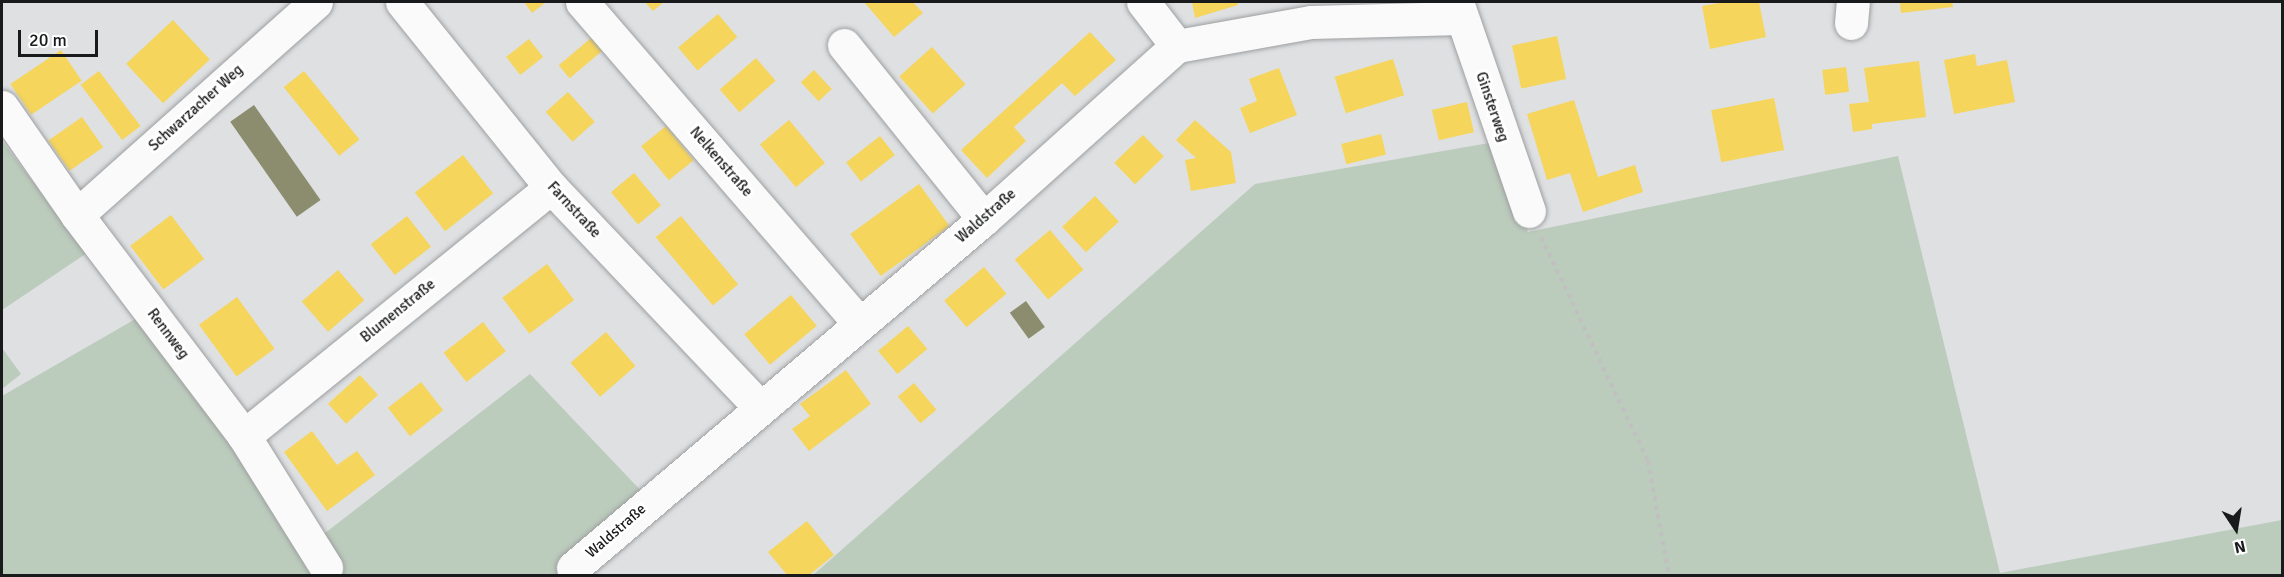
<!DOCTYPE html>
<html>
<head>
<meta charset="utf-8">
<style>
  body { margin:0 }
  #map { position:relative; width:2284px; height:577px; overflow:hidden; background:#dee0e2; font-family:Signika,sans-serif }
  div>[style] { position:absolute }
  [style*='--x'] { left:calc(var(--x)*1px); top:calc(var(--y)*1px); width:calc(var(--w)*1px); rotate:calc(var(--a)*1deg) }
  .green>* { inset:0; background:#bbcbbc }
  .homes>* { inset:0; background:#f6d55c; transform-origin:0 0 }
  .industry>* { inset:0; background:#8c8c6e; transform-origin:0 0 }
  .path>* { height:4px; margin-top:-2px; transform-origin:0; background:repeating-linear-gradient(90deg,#c0c0c0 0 4.5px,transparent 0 9px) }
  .roads { filter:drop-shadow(0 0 2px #9e9fa0) drop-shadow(0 0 2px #9e9fa0) }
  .minor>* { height:33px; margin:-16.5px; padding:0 16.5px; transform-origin:16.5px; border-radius:16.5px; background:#fafafb }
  span { translate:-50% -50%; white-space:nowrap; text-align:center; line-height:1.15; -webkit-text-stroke:6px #fff; paint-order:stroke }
  .street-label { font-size:15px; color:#191a1b }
  .frame { position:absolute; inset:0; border:3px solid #191a1b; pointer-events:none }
  .north { position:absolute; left:2206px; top:499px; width:60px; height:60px; -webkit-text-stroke:4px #fff; paint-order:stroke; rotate:168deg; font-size:16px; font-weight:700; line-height:24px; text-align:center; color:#191a1b }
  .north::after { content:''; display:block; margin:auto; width:21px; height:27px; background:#191a1b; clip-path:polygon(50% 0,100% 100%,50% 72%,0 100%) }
  .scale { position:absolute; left:18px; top:30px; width:80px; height:27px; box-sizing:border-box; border:3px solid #191a1b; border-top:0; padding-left:8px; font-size:18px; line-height:21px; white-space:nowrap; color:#191a1b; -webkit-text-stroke:4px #fff; paint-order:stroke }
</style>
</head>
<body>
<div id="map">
  <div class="green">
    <i style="clip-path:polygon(2px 141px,87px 253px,2px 310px)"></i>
    <i style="clip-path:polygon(1489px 143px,1528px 232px,1898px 156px,2000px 573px,2282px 520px,2282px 576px,812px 576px,1255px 184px)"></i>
    <i style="clip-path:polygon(144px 314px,302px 551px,530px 374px,646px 496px,568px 575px,2px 575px,2px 396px)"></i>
    <i style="clip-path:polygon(2px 348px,21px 374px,2px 389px)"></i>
  </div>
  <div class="homes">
    <i style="clip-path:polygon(524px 2px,546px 2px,532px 13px)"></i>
    <i style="clip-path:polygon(645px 2px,664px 2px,653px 11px)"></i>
    <i style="clip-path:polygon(864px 2px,913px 2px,923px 13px,894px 37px)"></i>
    <i style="clip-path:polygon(1192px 2px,1237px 2px,1238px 5px,1195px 18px)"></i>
    <i style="clip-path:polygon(1725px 2px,1759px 2px,1766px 37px,1710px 49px,1702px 6px)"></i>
    <i style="clip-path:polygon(1900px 2px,1952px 2px,1953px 7px,1901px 13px)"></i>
    <i style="left:718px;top:14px;width:30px;height:52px;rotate:50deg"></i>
    <i style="left:173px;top:20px;width:54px;height:64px;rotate:47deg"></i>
    <i style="clip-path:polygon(1090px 32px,1116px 60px,1075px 96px,1062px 83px,1014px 127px,1026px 141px,987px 178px,961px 150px)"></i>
    <i style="left:597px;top:33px;width:17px;height:50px;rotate:50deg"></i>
    <i style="left:1557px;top:36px;width:44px;height:46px;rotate:78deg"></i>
    <i style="left:529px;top:39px;width:23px;height:29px;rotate:52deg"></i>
    <i style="left:932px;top:47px;width:50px;height:44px;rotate:48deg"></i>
    <i style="left:61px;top:50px;width:37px;height:61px;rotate:56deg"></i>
    <i style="clip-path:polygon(1975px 54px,1977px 66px,2007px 60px,2015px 102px,1954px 114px,1944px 60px)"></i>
    <i style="left:756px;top:58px;width:30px;height:48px;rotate:49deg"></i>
    <i style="left:1393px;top:59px;width:38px;height:61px;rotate:73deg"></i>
    <i style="clip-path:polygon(1919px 61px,1926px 117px,1872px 124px,1872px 129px,1853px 132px,1849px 104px,1869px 102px,1864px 68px)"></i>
    <i style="left:1846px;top:67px;width:25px;height:24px;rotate:83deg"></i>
    <i style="clip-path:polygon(1279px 68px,1297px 115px,1250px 133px,1240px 108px,1257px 101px,1249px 79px)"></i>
    <i style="left:814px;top:70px;width:26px;height:18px;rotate:47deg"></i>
    <i style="left:99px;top:71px;width:69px;height:23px;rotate:53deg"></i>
    <i style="left:304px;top:71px;width:88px;height:26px;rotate:51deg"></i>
    <i style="left:568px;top:92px;width:40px;height:30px;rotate:48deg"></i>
    <i style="left:1774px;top:98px;width:53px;height:64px;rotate:79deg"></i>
    <i style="clip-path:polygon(1574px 100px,1598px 177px,1635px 165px,1643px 192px,1583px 212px,1570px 173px,1547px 180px,1527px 114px)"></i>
    <i style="left:1467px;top:102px;width:31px;height:36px;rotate:77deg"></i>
    <i style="left:82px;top:117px;width:37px;height:41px;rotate:55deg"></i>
    <i style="left:789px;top:120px;width:56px;height:38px;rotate:50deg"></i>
    <i style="clip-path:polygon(1195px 120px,1231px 152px,1236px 183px,1191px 191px,1185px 160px,1196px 158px,1176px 140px)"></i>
    <i style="left:666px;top:126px;width:44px;height:32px;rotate:51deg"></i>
    <i style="left:1381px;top:134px;width:21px;height:41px;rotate:76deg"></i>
    <i style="left:1143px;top:135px;width:30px;height:40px;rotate:46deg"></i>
    <i style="left:880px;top:136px;width:24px;height:43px;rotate:52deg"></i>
    <i style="left:463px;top:155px;width:49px;height:61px;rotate:52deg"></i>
    <i style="left:634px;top:173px;width:42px;height:30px;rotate:50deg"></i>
    <i style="left:919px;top:184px;width:52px;height:85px;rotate:54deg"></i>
    <i style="left:1095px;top:196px;width:35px;height:45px;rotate:47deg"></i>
    <i style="left:171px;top:215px;width:55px;height:51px;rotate:53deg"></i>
    <i style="left:407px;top:216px;width:39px;height:46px;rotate:52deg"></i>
    <i style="left:681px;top:216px;width:89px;height:33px;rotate:50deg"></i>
    <i style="left:1050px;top:230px;width:52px;height:46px;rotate:50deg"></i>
    <i style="left:547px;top:264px;width:45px;height:56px;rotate:53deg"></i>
    <i style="left:984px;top:267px;width:35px;height:52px;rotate:50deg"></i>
    <i style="left:338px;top:270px;width:40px;height:48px;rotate:49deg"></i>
    <i style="left:791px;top:295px;width:40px;height:61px;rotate:50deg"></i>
    <i style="left:237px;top:297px;width:64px;height:47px;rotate:54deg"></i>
    <i style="left:483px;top:322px;width:37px;height:50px;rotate:52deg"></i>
    <i style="left:908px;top:326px;width:30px;height:39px;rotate:50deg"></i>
    <i style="left:606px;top:332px;width:45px;height:47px;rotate:49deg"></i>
    <i style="clip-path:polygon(846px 370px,871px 404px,809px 451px,792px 429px,810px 416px,800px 404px)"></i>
    <i style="left:360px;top:375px;width:27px;height:43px;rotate:48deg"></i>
    <i style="left:421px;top:382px;width:36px;height:42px;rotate:52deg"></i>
    <i style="left:914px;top:383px;width:35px;height:21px;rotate:50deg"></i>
    <i style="clip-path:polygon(312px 431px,337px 465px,357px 451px,375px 475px,327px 511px,284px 452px)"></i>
    <i style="clip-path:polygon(807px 521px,834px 555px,808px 576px,788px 576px,768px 552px)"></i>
  </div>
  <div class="industry">
    <i style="left:254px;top:105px;width:116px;height:29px;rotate:55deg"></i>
    <i style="left:1026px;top:301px;width:32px;height:20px;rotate:54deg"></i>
  </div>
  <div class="path">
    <i style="--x:1541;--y:237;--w:248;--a:64.5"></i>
    <i style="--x:1648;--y:461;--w:117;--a:79.7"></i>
  </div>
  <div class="roads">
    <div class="minor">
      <i style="--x:402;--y:2;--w:238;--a:51.2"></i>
      <i style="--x:551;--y:187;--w:303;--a:46.5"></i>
      <i style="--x:582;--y:2;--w:424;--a:49.2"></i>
      <i style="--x:1143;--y:2;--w:56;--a:52.3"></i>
      <i style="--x:1457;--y:2;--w:221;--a:71"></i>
      <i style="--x:1851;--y:23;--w:21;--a:-85"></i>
      <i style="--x:844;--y:45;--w:223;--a:51.2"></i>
      <i style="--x:2;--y:107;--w:131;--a:55.2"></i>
      <i style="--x:77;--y:215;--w:277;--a:52.9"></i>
      <i style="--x:244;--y:436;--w:155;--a:58"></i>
      <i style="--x:77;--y:215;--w:320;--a:-41.7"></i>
      <i style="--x:244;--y:436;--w:395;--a:-39"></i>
      <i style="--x:573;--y:568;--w:539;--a:-40.34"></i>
      <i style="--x:984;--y:219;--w:259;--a:-41.9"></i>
      <i style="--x:1177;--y:46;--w:136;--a:-10.2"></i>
      <i style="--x:1311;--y:22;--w:150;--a:-1.5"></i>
    </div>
  </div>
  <div class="street-label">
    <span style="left:1492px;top:107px;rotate:71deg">Ginsterweg</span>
    <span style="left:196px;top:108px;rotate:-42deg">Schwarzacher Weg</span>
    <span style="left:721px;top:162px;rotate:49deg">Nelkenstraße</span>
    <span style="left:574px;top:210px;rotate:47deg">Farnstraße</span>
    <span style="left:986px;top:216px;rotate:-41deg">Waldstraße</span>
    <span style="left:398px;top:311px;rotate:-39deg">Blumenstraße</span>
    <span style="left:168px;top:334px;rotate:53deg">Rennweg</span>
    <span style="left:616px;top:531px;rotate:-41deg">Waldstraße</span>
  </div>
  <div class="frame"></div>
  <div class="north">N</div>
  <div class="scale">20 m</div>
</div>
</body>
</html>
